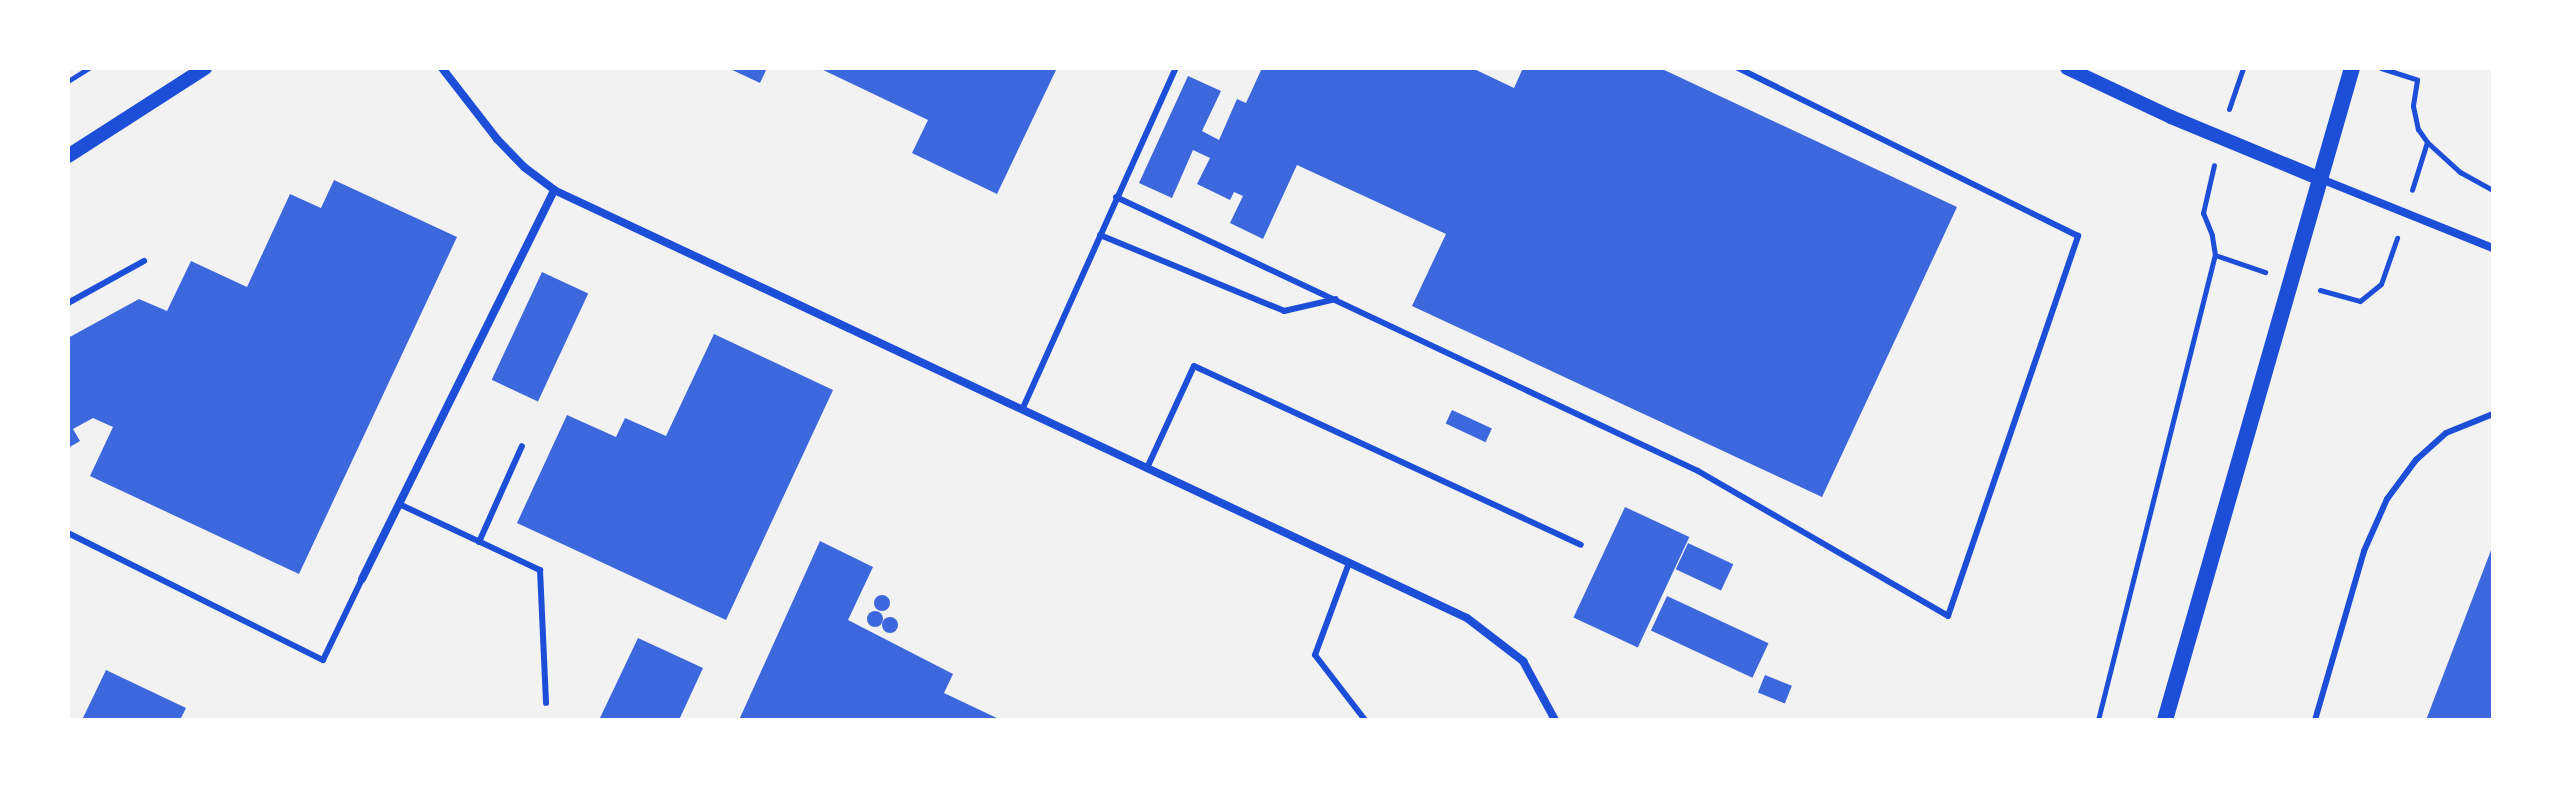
<!DOCTYPE html>
<html>
<head>
<meta charset="utf-8">
<style>
  body { margin:0 }
  #map { position:relative; width:2561px; height:788px; overflow:hidden; background:#f2f2f2; font-family:"PT Serif",serif }
  div>[style] { position:absolute }
  [style*='--x'] { left:calc(var(--x)*1px); top:calc(var(--y)*1px); width:calc(var(--w)*1px); rotate:calc(var(--a)*1deg) }
  .building>* { inset:0; background:#3d67dc; transform-origin:0 0 }
  .round { border-radius:50% }
  .path>* { height:5px; margin:-2.5px; padding:0 2.5px; transform-origin:2.5px; border-radius:2.5px; background:#1d4ed8 }
  .service>* { height:6px; margin:-3px; padding:0 3px; transform-origin:3px; border-radius:3px; background:#1d4ed8 }
  .minor>* { height:8px; margin:-4px; padding:0 4px; transform-origin:4px; border-radius:4px; background:#1d4ed8 }
  .tertiary>* { height:14px; margin:-7px; padding:0 7px; transform-origin:7px; border-radius:7px; background:#1d4ed8 }
  .secondary>* { height:16px; margin:-8px; padding:0 8px; transform-origin:8px; border-radius:8px; background:#1d4ed8 }
  span { translate:-50% -50%; white-space:nowrap; text-align:center; line-height:1.15; -webkit-text-stroke:8px #fff; paint-order:stroke }
  .frame { position:absolute; inset:0; border:70px solid #fff; pointer-events:none }
</style>
</head>
<body>
<div id="map">
  <div class="building">
    <i style="clip-path:polygon(728px 68px,767px 68px,760px 83px)"></i>
    <i style="clip-path:polygon(819px 68px,1057px 68px,997px 194px,912px 153px,928px 120px)"></i>
    <i style="clip-path:polygon(1262px 68px,1472px 68px,1514px 88px,1523px 68px,1660px 68px,1957px 207px,1822px 497px,1412px 306px,1446px 234px,1297px 165px,1263px 239px,1230px 223px,1243px 196px,1234px 192px,1230px 200px,1197px 184px,1210px 158px,1193px 150px,1172px 198px,1139px 183px,1188px 76px,1221px 91px,1202px 131px,1219px 140px,1237px 99px,1246px 103px)"></i>
    <i style="clip-path:polygon(334px 180px,457px 237px,299px 574px,90px 476px,113px 427px,93px 418px,73px 429px,80px 441px,68px 448px,68px 338px,139px 299px,167px 311px,191px 261px,247px 287px,290px 194px,321px 208px)"></i>
    <i style="left:542px;top:272px;width:51px;height:119px;rotate:25deg"></i>
    <i style="clip-path:polygon(714px 334px,833px 390px,726px 620px,517px 523px,567px 415px,616px 437px,625px 418px,666px 436px)"></i>
    <i style="left:1452px;top:410px;width:44px;height:15px;rotate:25deg"></i>
    <i style="left:1625px;top:507px;width:71px;height:122px;rotate:25deg"></i>
    <i style="clip-path:polygon(820px 541px,873px 567px,848px 620px,953px 674px,944px 693px,1001px 720px,739px 720px)"></i>
    <i style="left:1688px;top:543px;width:50px;height:29px;rotate:25deg"></i>
    <i style="clip-path:polygon(2493px 545px,2493px 720px,2426px 720px)"></i>
    <i class="round" style="left:874px;top:595px;width:16px;height:16px"></i>
    <i style="left:1667px;top:596px;width:112px;height:38px;rotate:25deg"></i>
    <i class="round" style="left:867px;top:611px;width:16px;height:16px"></i>
    <i class="round" style="left:882px;top:617px;width:16px;height:16px"></i>
    <i style="clip-path:polygon(638px 638px,703px 668px,679px 720px,599px 720px)"></i>
    <i style="clip-path:polygon(106px 670px,186px 708px,180px 720px,82px 720px)"></i>
    <i style="left:1765px;top:675px;width:29px;height:19px;rotate:22deg"></i>
  </div>
  <div class="path">
    <i style="--x:2381;--y:68;--w:38;--a:18"></i>
    <i style="--x:2417;--y:80;--w:26;--a:99"></i>
    <i style="--x:2413;--y:106;--w:24;--a:78"></i>
    <i style="--x:2418;--y:129;--w:16;--a:55"></i>
    <i style="--x:2427;--y:142;--w:50;--a:107.4"></i>
    <i style="--x:68;--y:81;--w:25;--a:-32"></i>
    <i style="--x:2229;--y:109;--w:43;--a:-71.1"></i>
    <i style="--x:2427;--y:142;--w:45;--a:42.3"></i>
    <i style="--x:2460;--y:172;--w:38;--a:29"></i>
    <i style="--x:2215;--y:255;--w:53;--a:18.8"></i>
    <i style="--x:2320;--y:290;--w:41;--a:15.4"></i>
    <i style="--x:2360;--y:301;--w:27;--a:-39"></i>
    <i style="--x:2381;--y:284;--w:49;--a:-70.8"></i>
    <i style="--x:2098;--y:720;--w:479;--a:-75.9"></i>
    <i style="--x:2215;--y:255;--w:20;--a:-99"></i>
    <i style="--x:2212;--y:235;--w:24;--a:-112"></i>
    <i style="--x:2203;--y:213;--w:49;--a:-77.1"></i>
  </div>
  <div class="service">
    <i style="--x:1116;--y:197;--w:643;--a:25.21"></i>
    <i style="--x:1698;--y:471;--w:289;--a:30.1"></i>
    <i style="--x:1948;--y:616;--w:402;--a:-71.1"></i>
    <i style="--x:2078;--y:236;--w:379;--a:-153.7"></i>
    <i style="--x:1100;--y:235;--w:199;--a:22.4"></i>
    <i style="--x:1284;--y:311;--w:53;--a:-13"></i>
    <i style="--x:68;--y:303;--w:87;--a:-28.9"></i>
    <i style="--x:1022;--y:410;--w:375;--a:-65.8"></i>
    <i style="--x:1147;--y:468;--w:112;--a:-65.3"></i>
    <i style="--x:1194;--y:366;--w:426;--a:24.8"></i>
    <i style="--x:399;--y:504;--w:156;--a:25.1"></i>
    <i style="--x:540;--y:570;--w:133;--a:87.4"></i>
    <i style="--x:68;--y:533;--w:285;--a:26.5"></i>
    <i style="--x:323;--y:660;--w:90;--a:-64.3"></i>
    <i style="--x:479;--y:542;--w:105;--a:-65.9"></i>
    <i style="--x:1349;--y:563;--w:98;--a:110.3"></i>
    <i style="--x:1315;--y:655;--w:82;--a:52.4"></i>
    <i style="--x:2315;--y:720;--w:176;--a:-73.8"></i>
    <i style="--x:2364;--y:551;--w:57;--a:-66.1"></i>
    <i style="--x:2387;--y:499;--w:49;--a:-53.4"></i>
    <i style="--x:2416;--y:460;--w:40;--a:-42"></i>
    <i style="--x:2446;--y:433;--w:51;--a:-22"></i>
  </div>
  <div class="minor">
    <i style="--x:442;--y:68;--w:90;--a:52.2"></i>
    <i style="--x:497;--y:139;--w:39;--a:46"></i>
    <i style="--x:524;--y:167;--w:38;--a:37"></i>
    <i style="--x:554;--y:190;--w:1008;--a:25.12"></i>
    <i style="--x:1467;--y:618;--w:71;--a:37.5"></i>
    <i style="--x:1523;--y:661;--w:67;--a:61.5"></i>
    <i style="--x:2321;--y:179;--w:185;--a:21.9"></i>
    <i style="--x:362;--y:579;--w:434;--a:-63.7"></i>
  </div>
  <div class="tertiary">
    <i style="--x:2067;--y:68;--w:115;--a:25.2"></i>
    <i style="--x:2171;--y:117;--w:162;--a:22.5"></i>
    <i style="--x:68;--y:156;--w:163;--a:-32.7"></i>
  </div>
  <div class="secondary">
    <i style="--x:2165;--y:720;--w:678;--a:-74"></i>
  </div>
  <div class="frame"></div>
</div>
</body>
</html>
